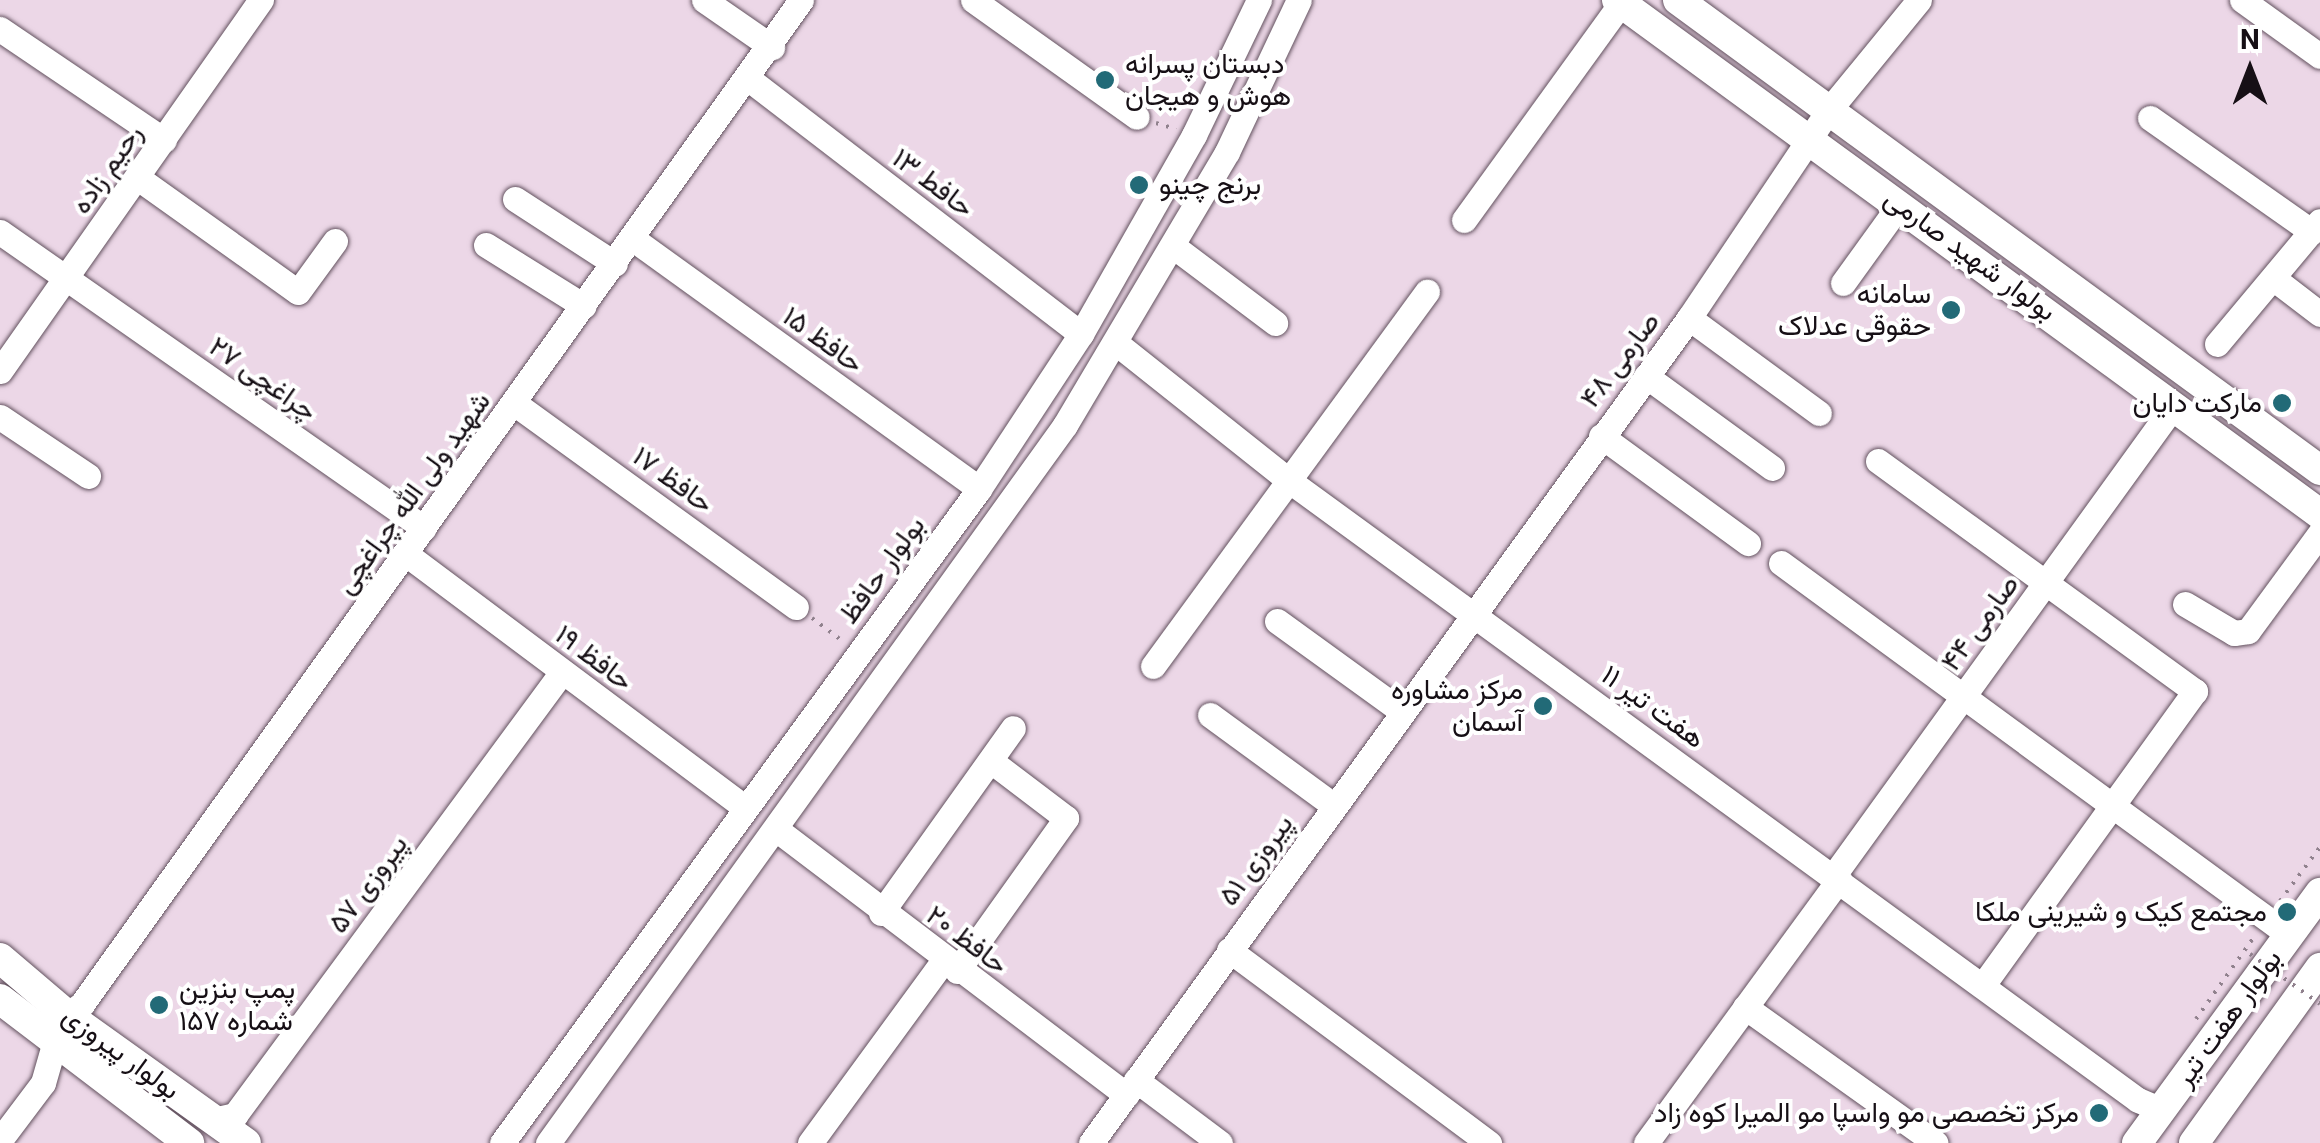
<!DOCTYPE html>
<html>
<head>
<meta charset="utf-8">
<style>
  body { margin:0 }
  #map { position:relative; width:2320px; height:1143px; overflow:hidden; background:#ecd7e7; font-family:Roboto,Vazirmatn,sans-serif }
  div>[style] { position:absolute }
  [style*='--x'] { left:calc(var(--x)*1px); top:calc(var(--y)*1px); width:calc(var(--w)*1px); rotate:calc(var(--a)*1deg) }
  .path>* { height:4px; margin-top:-2px; transform-origin:0; background:repeating-linear-gradient(90deg,#90818d 0 2.5px,transparent 0 10.5px) }
  .roads { filter:drop-shadow(0 0 2px #62515e) drop-shadow(0 0 2px #62515e) }
  .minor>* { height:25px; margin:-12.5px; padding:0 12.5px; transform-origin:12.5px; border-radius:12.5px; background:#fff }
  .major>* { height:30px; margin:-15px; padding:0 15px; transform-origin:15px; border-radius:15px; background:#fff }
  .path-bridge>* { height:4px; margin-top:-2px; transform-origin:0; background:repeating-linear-gradient(90deg,#90818d 0 2.5px,transparent 0 10.5px) }
  .dots>* { width:28px; height:28px; translate:-50% -50%; box-sizing:border-box; border:5px solid #fff; border-radius:50% }
  span { translate:-50% -50%; white-space:nowrap; text-align:center; line-height:1.15; -webkit-text-stroke:8px #fff; paint-order:stroke }
  .poi-label { font-size:28px; color:#160f15 }
  .left { translate:0 -50%; text-align:left }
  .right { translate:-100% -50%; text-align:right }
  .street-label { font-size:28px; color:#160f15 }
  .north { position:absolute; left:2200px; top:20px; width:100px; height:100px; -webkit-text-stroke:8px #fff; paint-order:stroke; rotate:0deg; font-size:28px; font-weight:700; line-height:40px; text-align:center; color:#160f15 }
  .north::after { content:''; display:block; margin:auto; width:35px; height:45px; background:#160f15; clip-path:polygon(50% 0,100% 100%,50% 72%,0 100%) }
</style>
</head>
<body>
<div id="map">
  <div class="path">
    <i style="--x:1156;--y:123;--w:21;--a:17"></i>
    <i style="--x:812;--y:618;--w:40;--a:37"></i>
    <i style="--x:2280;--y:901;--w:67;--a:-53.5"></i>
    <i style="--x:2196;--y:1019;--w:100;--a:-54.7"></i>
  </div>
  <div class="roads">
    <div class="minor">
      <i style="--x:704;--y:0;--w:83;--a:34.7"></i>
      <i style="--x:973;--y:0;--w:201;--a:35.5"></i>
      <i style="--x:2242;--y:0;--w:96;--a:35.7"></i>
      <i style="--x:0;--y:29;--w:198;--a:34.1"></i>
      <i style="--x:750;--y:80;--w:417;--a:37.5"></i>
      <i style="--x:2150;--y:118;--w:198;--a:35.1"></i>
      <i style="--x:138;--y:178;--w:196;--a:35.5"></i>
      <i style="--x:298;--y:292;--w:63;--a:-54"></i>
      <i style="--x:515;--y:199;--w:119;--a:33"></i>
      <i style="--x:1464;--y:220;--w:268;--a:-54.1"></i>
      <i style="--x:0;--y:232;--w:517;--a:34.92"></i>
      <i style="--x:633;--y:239;--w:427;--a:35.8"></i>
      <i style="--x:486;--y:245;--w:115;--a:31.9"></i>
      <i style="--x:1173;--y:246;--w:128;--a:37"></i>
      <i style="--x:2273;--y:278;--w:59;--a:37.5"></i>
      <i style="--x:1843;--y:283;--w:97;--a:-54.2"></i>
      <i style="--x:1689;--y:318;--w:161;--a:36.2"></i>
      <i style="--x:1116;--y:343;--w:223;--a:38.5"></i>
      <i style="--x:1291;--y:482;--w:1048;--a:36.12"></i>
      <i style="--x:2138;--y:1100;--w:25;--a:23"></i>
      <i style="--x:2217;--y:344;--w:160;--a:-50.1"></i>
      <i style="--x:0;--y:371;--w:454;--a:-54.9"></i>
      <i style="--x:1646;--y:376;--w:156;--a:36.1"></i>
      <i style="--x:514;--y:403;--w:348;--a:35.9"></i>
      <i style="--x:0;--y:417;--w:106;--a:33.8"></i>
      <i style="--x:1601;--y:436;--w:182;--a:36.1"></i>
      <i style="--x:1878;--y:461;--w:392;--a:36"></i>
      <i style="--x:2195;--y:691;--w:362;--a:125.8"></i>
      <i style="--x:406;--y:554;--w:424;--a:36.8"></i>
      <i style="--x:1781;--y:563;--w:630;--a:36.21"></i>
      <i style="--x:2185;--y:604;--w:57;--a:30.6"></i>
      <i style="--x:2234;--y:633;--w:14;--a:-8"></i>
      <i style="--x:2248;--y:631;--w:122;--a:-53.7"></i>
      <i style="--x:1277;--y:621;--w:152;--a:35.9"></i>
      <i style="--x:1153;--y:666;--w:464;--a:-53.8"></i>
      <i style="--x:1210;--y:715;--w:152;--a:36.2"></i>
      <i style="--x:776;--y:829;--w:440;--a:37.2"></i>
      <i style="--x:1834;--y:875;--w:580;--a:-54.12"></i>
      <i style="--x:881;--y:913;--w:227;--a:-54.5"></i>
      <i style="--x:1229;--y:950;--w:324;--a:36.6"></i>
      <i style="--x:957;--y:971;--w:188;--a:-54.5"></i>
      <i style="--x:1066;--y:818;--w:94;--a:-142.8"></i>
      <i style="--x:1745;--y:1007;--w:234;--a:35.5"></i>
      <i style="--x:67;--y:1015;--w:19;--a:-36"></i>
      <i style="--x:82;--y:1004;--w:1235;--a:-54.39"></i>
      <i style="--x:1136;--y:1080;--w:105;--a:36.9"></i>
      <i style="--x:213;--y:1120;--w:23;--a:-13"></i>
      <i style="--x:235;--y:1115;--w:551;--a:-53.57"></i>
      <i style="--x:0;--y:1140;--w:71;--a:-53"></i>
      <i style="--x:43;--y:1083;--w:40;--a:-74"></i>
      <i style="--x:502;--y:1143;--w:809;--a:-53.89"></i>
      <i style="--x:979;--y:489;--w:186;--a:-56.7"></i>
      <i style="--x:1081;--y:334;--w:229;--a:-60.4"></i>
      <i style="--x:1194;--y:135;--w:150;--a:-64.3"></i>
      <i style="--x:548;--y:1143;--w:885;--a:-54.24"></i>
      <i style="--x:1065;--y:425;--w:317;--a:-59.3"></i>
      <i style="--x:1227;--y:152;--w:168;--a:-64.7"></i>
      <i style="--x:810;--y:1143;--w:225;--a:-53.8"></i>
      <i style="--x:1091;--y:1143;--w:1019;--a:-54.06"></i>
      <i style="--x:1689;--y:318;--w:251;--a:-56.1"></i>
      <i style="--x:1829;--y:110;--w:142;--a:-50.7"></i>
      <i style="--x:1646;--y:1143;--w:327;--a:-53.8"></i>
    </div>
    <div class="major">
      <i style="--x:1617;--y:0;--w:871;--a:36.17"></i>
      <i style="--x:1678;--y:0;--w:796;--a:36.21"></i>
      <i style="--x:0;--y:958;--w:88;--a:40.4"></i>
      <i style="--x:67;--y:1015;--w:220;--a:35.6"></i>
      <i style="--x:0;--y:999;--w:238;--a:37.3"></i>
      <i style="--x:2137;--y:1143;--w:310;--a:-53.8"></i>
      <i style="--x:2194;--y:1143;--w:216;--a:-54.2"></i>
    </div>
  </div>
  <div class="path-bridge">
    <i style="--x:2250;--y:954;--w:86;--a:35.5"></i>
  </div>
  <div class="dots">
    <i style="left:1105px;top:80px;background:#226a77"></i>
    <i style="left:1139px;top:185px;background:#226a77"></i>
    <i style="left:1951px;top:310px;background:#226a77"></i>
    <i style="left:2282px;top:403px;background:#226a77"></i>
    <i style="left:1543px;top:706px;background:#226a77"></i>
    <i style="left:2287px;top:912px;background:#226a77"></i>
    <i style="left:159px;top:1005px;background:#226a77"></i>
    <i style="left:2099px;top:1113px;background:#226a77"></i>
  </div>
  <div class="poi-label">
    <span class="left" style="left:1125px;top:80px">دبستان پسرانه<br>هوش و هیجان</span>
    <span class="left" style="left:1159px;top:185px">برنج چینو</span>
    <span class="right" style="left:1931px;top:310px">سامانه<br>حقوقی عدلاک</span>
    <span class="right" style="left:2262px;top:403px">مارکت دایان</span>
    <span class="right" style="left:1523px;top:706px">مرکز مشاوره<br>آسمان</span>
    <span class="right" style="left:2267px;top:912px">مجتمع کیک و شیرینی ملکا</span>
    <span class="left" style="left:179px;top:1005px">پمپ بنزین<br>شماره ۱۵۷</span>
    <span class="right" style="left:2079px;top:1113px">مرکز تخصصی مو واسپا مو المیرا کوه زاد</span>
  </div>
  <div class="street-label">
    <span style="left:107px;top:169px;rotate:-55deg">رحیم زاده</span>
    <span style="left:933px;top:183px;rotate:37deg">حافط ۱۳</span>
    <span style="left:1970px;top:255px;rotate:36deg">بولوار شهید صارمی</span>
    <span style="left:823px;top:340px;rotate:36deg">حافظ ۱۵</span>
    <span style="left:1620px;top:360px;rotate:-53deg">صارمی ۴۸</span>
    <span style="left:263px;top:379px;rotate:35deg">چراغچی ۲۷</span>
    <span style="left:673px;top:480px;rotate:36deg">حافظ ۱۷</span>
    <span style="left:413px;top:493px;rotate:-54deg">شهید ولی الله چراغچی</span>
    <span style="left:882px;top:570px;rotate:-54deg">بولوار حافظ</span>
    <span style="left:1980px;top:623px;rotate:-54deg">صارمی ۴۴</span>
    <span style="left:594px;top:658px;rotate:37deg">حافظ ۱۹</span>
    <span style="left:1653px;top:707px;rotate:36deg">هفت تیر ۱۱</span>
    <span style="left:1256px;top:860px;rotate:-54deg">پیروزی ۵۱</span>
    <span style="left:368px;top:884px;rotate:-54deg">پیروزی ۵۷</span>
    <span style="left:967px;top:940px;rotate:37deg">حافظ ۲۰</span>
    <span style="left:2228px;top:1018px;rotate:-54deg">بولوار هفت تیر</span>
    <span style="left:121px;top:1053px;rotate:36deg">بولوار پیروزی</span>
  </div>
  <div class="north">N</div>
</div>
</body>
</html>
